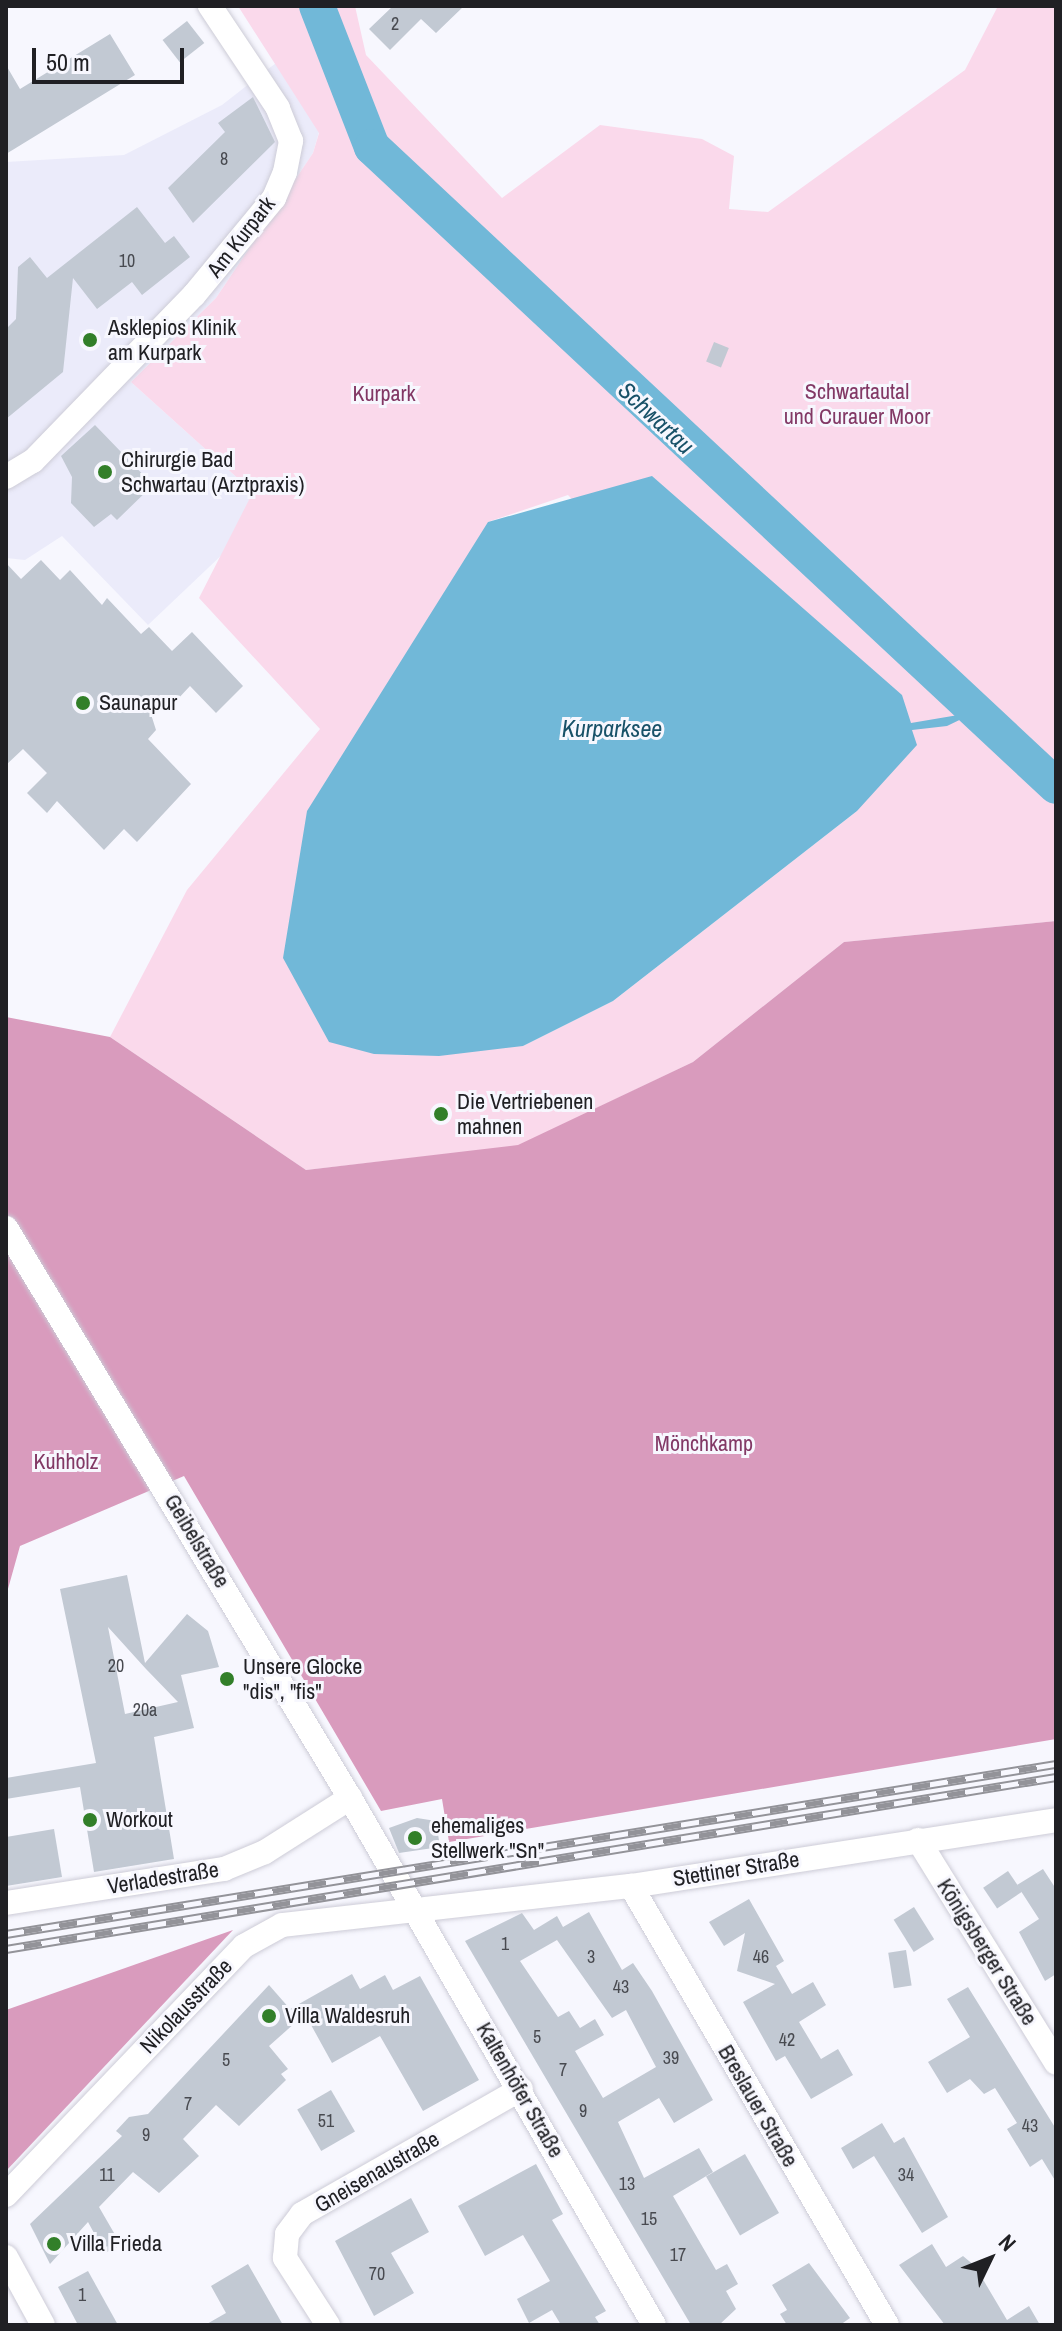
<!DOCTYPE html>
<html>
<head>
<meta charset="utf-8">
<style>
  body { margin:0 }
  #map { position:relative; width:1062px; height:2331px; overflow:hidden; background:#f7f7fe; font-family:"Archivo Narrow",sans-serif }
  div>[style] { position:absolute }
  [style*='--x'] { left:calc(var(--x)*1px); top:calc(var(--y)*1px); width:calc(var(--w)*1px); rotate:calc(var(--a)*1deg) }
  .built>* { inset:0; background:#ebebfa }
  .green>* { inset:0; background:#fad9eb }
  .forest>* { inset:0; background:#d99bbd }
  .water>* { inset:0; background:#71b8d8 }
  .river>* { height:36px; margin:-18px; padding:0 18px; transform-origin:18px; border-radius:18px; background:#71b8d8 }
  .building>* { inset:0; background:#c2c9d3; transform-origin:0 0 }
  .roads { filter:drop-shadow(0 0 2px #cdccd7) drop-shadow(0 0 2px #cdccd7) }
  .minor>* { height:24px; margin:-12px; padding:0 12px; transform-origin:12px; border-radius:12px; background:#fff }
  .rail>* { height:9px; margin-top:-4.5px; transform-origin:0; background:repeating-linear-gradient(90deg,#f7f7fe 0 18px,#939399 0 36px); box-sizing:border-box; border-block:2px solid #939399 }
  .dots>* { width:22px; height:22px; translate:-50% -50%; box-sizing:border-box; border:4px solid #f7f7fe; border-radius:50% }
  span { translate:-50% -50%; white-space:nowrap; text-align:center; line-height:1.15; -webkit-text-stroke:6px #f7f7fe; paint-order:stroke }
  .number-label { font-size:18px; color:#484a50 }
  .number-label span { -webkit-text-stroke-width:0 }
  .street-label { font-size:22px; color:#202024 }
  .poi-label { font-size:22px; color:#202024 }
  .left { translate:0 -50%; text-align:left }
  .park-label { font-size:22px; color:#823865 }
  .water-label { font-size:24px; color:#185168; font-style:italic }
  .frame { position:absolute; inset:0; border:8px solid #202024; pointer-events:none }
  .north { position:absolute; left:950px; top:2219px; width:80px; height:80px; -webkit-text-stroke:6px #f7f7fe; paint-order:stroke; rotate:47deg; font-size:22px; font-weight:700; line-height:32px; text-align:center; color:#202024 }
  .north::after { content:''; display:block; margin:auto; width:28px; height:36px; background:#202024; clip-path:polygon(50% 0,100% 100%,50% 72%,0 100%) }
  .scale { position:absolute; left:32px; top:48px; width:152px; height:36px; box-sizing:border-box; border:4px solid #202024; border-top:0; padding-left:10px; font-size:24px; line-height:28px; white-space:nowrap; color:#202024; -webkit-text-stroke:6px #f7f7fe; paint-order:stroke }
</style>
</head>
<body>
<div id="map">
  <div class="built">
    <i style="clip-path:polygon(276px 63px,319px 132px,313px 153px,216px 298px,131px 382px,253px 492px,227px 550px,148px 625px,62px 536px,25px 560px,6px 558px,6px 162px,124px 155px,222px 105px)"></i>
  </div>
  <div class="green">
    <i style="clip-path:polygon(evenodd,238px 6px,355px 6px,366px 55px,502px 198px,600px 125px,702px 139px,734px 156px,729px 209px,768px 212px,965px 70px,998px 6px,1056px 6px,1056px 921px,844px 942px,693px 1062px,518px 1146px,306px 1170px,110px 1037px,187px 890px,320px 729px,199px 598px,253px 492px,131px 382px,216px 298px,313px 153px,319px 133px,238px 6px,568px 495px,857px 811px,613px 1001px,523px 1046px,488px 522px,568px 495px)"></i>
  </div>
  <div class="forest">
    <i style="clip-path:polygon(1056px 921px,1056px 1739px,449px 1842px,442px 1799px,381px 1811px,184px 1476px,20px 1546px,6px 1596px,6px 1017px,110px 1037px,306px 1170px,518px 1145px,693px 1062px,844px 942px)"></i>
    <i style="clip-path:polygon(233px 1930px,6px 2171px,6px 2010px)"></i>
  </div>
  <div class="water">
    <i style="clip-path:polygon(652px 476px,902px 695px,911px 723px,976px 712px,947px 726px,912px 730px,917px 745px,857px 811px,613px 1001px,523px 1046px,439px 1056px,374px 1054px,329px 1042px,283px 958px,307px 811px,488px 522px)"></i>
  </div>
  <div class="river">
    <i style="--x:317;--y:6;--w:151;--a:68.7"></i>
    <i style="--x:372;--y:147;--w:936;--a:43.05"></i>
  </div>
  <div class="building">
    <i style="clip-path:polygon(393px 6px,464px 6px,436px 33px,421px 19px,390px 50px,369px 29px)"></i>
    <i style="left:187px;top:21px;width:28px;height:31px;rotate:52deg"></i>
    <i style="clip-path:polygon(110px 34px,135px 75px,6px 154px,6px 65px,20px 89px)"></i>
    <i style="clip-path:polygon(253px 97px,275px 142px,193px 223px,168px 188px,225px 132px,218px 123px)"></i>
    <i style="clip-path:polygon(137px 207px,165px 243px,174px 236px,190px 257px,142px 295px,132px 282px,97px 309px,73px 278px,63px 372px,6px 419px,6px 329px,16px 319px,18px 267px,30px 257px,47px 278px)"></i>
    <i style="left:714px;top:342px;width:16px;height:21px;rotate:22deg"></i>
    <i style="clip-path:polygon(95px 425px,153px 485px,117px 520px,111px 514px,94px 527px,71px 503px,72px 477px,61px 456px)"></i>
    <i style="clip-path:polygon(41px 560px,60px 580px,70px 570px,102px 605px,107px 598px,141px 634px,149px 627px,172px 651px,192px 632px,243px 686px,216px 713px,190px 686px,176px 701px,149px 708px,156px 730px,148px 739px,191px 784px,137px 842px,124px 829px,104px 850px,57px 801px,47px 813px,27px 793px,47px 773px,23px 749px,6px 765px,6px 563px,21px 579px)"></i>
    <i style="clip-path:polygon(evenodd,127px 1575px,145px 1663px,187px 1614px,208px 1631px,219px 1667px,181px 1675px,194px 1728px,154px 1737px,174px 1859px,94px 1872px,80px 1787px,6px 1799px,6px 1778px,96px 1763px,60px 1589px,127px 1575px,108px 1627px,146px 1669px,178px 1702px,125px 1714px,108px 1627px)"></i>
    <i style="clip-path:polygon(417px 1818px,436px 1821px,440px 1847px,399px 1853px,389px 1828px)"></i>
    <i style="clip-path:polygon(54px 1829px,62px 1877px,6px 1886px,6px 1837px)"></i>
    <i style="clip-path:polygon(1043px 1869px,1056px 1889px,1056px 1974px,1045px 1981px,1019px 1932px,1039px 1919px,1017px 1885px)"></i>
    <i style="left:1008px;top:1871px;width:25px;height:30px;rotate:56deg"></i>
    <i style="clip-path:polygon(749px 1899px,784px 1961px,776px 1966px,792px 1994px,813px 1982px,826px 2005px,799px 2022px,821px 2059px,838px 2049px,853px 2075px,811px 2099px,785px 2056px,776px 2061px,743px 2002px,775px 1984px,737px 1971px,745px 1933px,724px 1946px,709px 1922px)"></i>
    <i style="left:914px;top:1907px;width:38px;height:24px;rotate:58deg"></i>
    <i style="clip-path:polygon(evenodd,589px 1912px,622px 1970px,633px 1963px,652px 1991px,713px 2100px,674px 2123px,659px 2098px,618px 2122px,644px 2178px,699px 2148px,713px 2172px,673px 2196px,716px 2270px,727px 2264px,738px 2284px,726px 2291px,736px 2309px,719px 2325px,691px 2325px,465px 1941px,522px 1913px,534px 1930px,557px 1916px,563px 1927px,589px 1912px,557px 1940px,612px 2018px,626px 2010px,656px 2067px,603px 2098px,575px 2051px,604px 2035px,595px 2019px,580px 2028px,569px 2011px,558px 2017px,520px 1961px,557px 1940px)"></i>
    <i style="left:906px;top:1950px;width:36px;height:18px;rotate:81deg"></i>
    <i style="clip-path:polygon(352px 1974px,360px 1989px,385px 1975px,393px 1990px,420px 1976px,479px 2080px,423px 2111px,380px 2036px,332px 2063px,305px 2014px,269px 2046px,288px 2069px,281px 2074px,286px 2080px,239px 2126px,216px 2105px,183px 2139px,199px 2156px,159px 2193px,133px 2172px,99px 2207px,121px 2245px,105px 2253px,88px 2222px,50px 2264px,30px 2224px,122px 2136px,116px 2131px,129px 2117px,148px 2114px,269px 1985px,290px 2009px)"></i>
    <i style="clip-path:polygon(968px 1987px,1056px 2129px,1056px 2182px,1042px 2159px,1030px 2167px,1007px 2129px,1017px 2123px,995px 2088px,984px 2094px,970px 2079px,947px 2093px,928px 2062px,970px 2037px,947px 1999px)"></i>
    <i style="left:331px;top:2090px;width:48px;height:39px;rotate:60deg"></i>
    <i style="clip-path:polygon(882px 2123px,894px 2143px,904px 2137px,948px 2217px,922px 2233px,874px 2156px,853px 2169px,841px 2148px)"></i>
    <i style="left:745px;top:2154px;width:68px;height:45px;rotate:60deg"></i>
    <i style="clip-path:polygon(536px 2164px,563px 2214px,552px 2220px,606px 2311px,595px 2317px,600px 2325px,561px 2325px,552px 2310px,529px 2323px,517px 2299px,550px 2281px,533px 2252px,523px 2235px,485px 2256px,458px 2206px)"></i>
    <i style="clip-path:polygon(411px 2198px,429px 2232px,391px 2253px,414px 2293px,374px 2316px,335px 2241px)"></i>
    <i style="clip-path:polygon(932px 2244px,946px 2267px,963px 2256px,975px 2266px,1007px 2320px,1029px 2306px,1040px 2325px,945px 2325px,899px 2265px)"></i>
    <i style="clip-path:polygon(809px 2263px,850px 2318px,840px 2325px,787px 2325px,780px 2314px,787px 2310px,772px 2285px)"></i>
    <i style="clip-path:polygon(248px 2264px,283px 2325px,205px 2325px,226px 2313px,211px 2286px)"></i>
    <i style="clip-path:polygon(88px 2271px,118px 2325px,78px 2325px,58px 2287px)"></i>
  </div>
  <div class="roads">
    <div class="minor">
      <i style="--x:6;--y:477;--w:31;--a:-31"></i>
      <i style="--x:33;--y:461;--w:231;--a:-45.9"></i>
      <i style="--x:194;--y:295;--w:126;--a:-50.5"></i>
      <i style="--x:274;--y:198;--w:28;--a:-67"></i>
      <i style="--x:285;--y:172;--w:32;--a:-79"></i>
      <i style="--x:291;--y:141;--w:35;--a:-112"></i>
      <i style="--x:278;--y:108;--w:123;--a:-123.7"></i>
      <i style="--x:6;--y:1228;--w:666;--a:58.89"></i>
      <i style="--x:350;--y:1798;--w:608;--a:60.02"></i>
      <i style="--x:918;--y:1840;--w:262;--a:58.2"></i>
      <i style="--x:631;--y:1886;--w:508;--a:59.75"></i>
      <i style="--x:6;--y:1903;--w:221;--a:-8.9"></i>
      <i style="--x:224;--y:1869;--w:44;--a:-22.5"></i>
      <i style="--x:265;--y:1852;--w:101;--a:-32.4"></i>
      <i style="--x:6;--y:2195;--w:344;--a:-46.3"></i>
      <i style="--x:244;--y:1946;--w:43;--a:-28.9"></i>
      <i style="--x:282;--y:1925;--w:351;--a:-6.4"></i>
      <i style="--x:631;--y:1886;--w:430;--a:-8.8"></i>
      <i style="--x:6;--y:2257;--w:77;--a:61.4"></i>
      <i style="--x:328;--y:2325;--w:80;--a:-122.7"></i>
      <i style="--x:285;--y:2258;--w:24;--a:-85"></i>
      <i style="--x:287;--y:2234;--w:25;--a:-53"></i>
      <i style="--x:302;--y:2214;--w:252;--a:-29.7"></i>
    </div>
  </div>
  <div class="rail">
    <i style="--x:6;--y:1934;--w:1064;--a:-9.2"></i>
    <i style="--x:6;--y:1949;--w:1064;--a:-9.3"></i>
  </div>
  <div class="dots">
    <i style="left:90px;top:340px;background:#327f29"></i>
    <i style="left:105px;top:472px;background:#327f29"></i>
    <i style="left:83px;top:703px;background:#327f29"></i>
    <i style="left:441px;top:1114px;background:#327f29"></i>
    <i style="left:227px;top:1679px;background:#327f29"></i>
    <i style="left:90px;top:1820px;background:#327f29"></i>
    <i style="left:415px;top:1838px;background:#327f29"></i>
    <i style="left:269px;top:2016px;background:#327f29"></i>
    <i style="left:54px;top:2244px;background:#327f29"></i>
  </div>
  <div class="number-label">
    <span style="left:395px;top:24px">2</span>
    <span style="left:224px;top:159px">8</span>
    <span style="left:127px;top:261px">10</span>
    <span style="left:116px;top:1666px">20</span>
    <span style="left:145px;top:1710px">20a</span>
    <span style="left:505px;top:1944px">1</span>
    <span style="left:591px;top:1957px">3</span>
    <span style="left:761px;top:1957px">46</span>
    <span style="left:621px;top:1987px">43</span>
    <span style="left:537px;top:2037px">5</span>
    <span style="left:787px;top:2040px">42</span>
    <span style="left:671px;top:2058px">39</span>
    <span style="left:226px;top:2060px">5</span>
    <span style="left:563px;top:2070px">7</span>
    <span style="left:188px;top:2104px">7</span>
    <span style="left:583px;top:2111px">9</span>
    <span style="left:326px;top:2121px">51</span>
    <span style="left:1030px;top:2126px">43</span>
    <span style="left:146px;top:2135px">9</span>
    <span style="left:107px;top:2175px">11</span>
    <span style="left:906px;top:2175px">34</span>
    <span style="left:627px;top:2184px">13</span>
    <span style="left:649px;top:2219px">15</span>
    <span style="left:678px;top:2255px">17</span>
    <span style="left:377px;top:2274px">70</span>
    <span style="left:82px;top:2295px">1</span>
  </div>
  <div class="street-label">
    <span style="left:241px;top:237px;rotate:-52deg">Am Kurpark</span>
    <span style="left:197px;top:1541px;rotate:59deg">Geibelstraße</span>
    <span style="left:736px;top:1869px;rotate:-9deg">Stettiner Straße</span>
    <span style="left:163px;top:1878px;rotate:-9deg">Verladestraße</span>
    <span style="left:987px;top:1952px;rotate:58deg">Königsberger Straße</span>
    <span style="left:186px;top:2006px;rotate:-46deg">Nikolausstraße</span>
    <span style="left:520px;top:2090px;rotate:60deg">Kaltenhöfer Straße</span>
    <span style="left:758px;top:2106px;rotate:60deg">Breslauer Straße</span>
    <span style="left:377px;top:2172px;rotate:-30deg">Gneisenaustraße</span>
  </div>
  <div class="poi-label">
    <span class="left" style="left:108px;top:340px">Asklepios Klinik<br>am Kurpark</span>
    <span class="left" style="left:121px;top:472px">Chirurgie Bad<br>Schwartau (Arztpraxis)</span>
    <span class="left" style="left:99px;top:703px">Saunapur</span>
    <span class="left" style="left:457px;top:1114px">Die Vertriebenen<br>mahnen</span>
    <span class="left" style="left:243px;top:1679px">Unsere Glocke<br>"dis", "fis"</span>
    <span class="left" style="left:106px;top:1820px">Workout</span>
    <span class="left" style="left:431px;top:1838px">ehemaliges<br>Stellwerk "Sn"</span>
    <span class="left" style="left:285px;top:2016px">Villa Waldesruh</span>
    <span class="left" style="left:70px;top:2244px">Villa Frieda</span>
  </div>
  <div class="park-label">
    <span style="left:857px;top:404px">Schwartautal<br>und Curauer Moor</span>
    <span style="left:384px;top:394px">Kurpark</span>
    <span style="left:704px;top:1444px">Mönchkamp</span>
    <span style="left:66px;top:1462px">Kuhholz</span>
  </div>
  <div class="water-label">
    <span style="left:656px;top:418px;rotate:43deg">Schwartau</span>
    <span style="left:612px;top:729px">Kurparksee</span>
  </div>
  <div class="frame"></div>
  <div class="north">N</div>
  <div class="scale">50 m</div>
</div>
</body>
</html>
